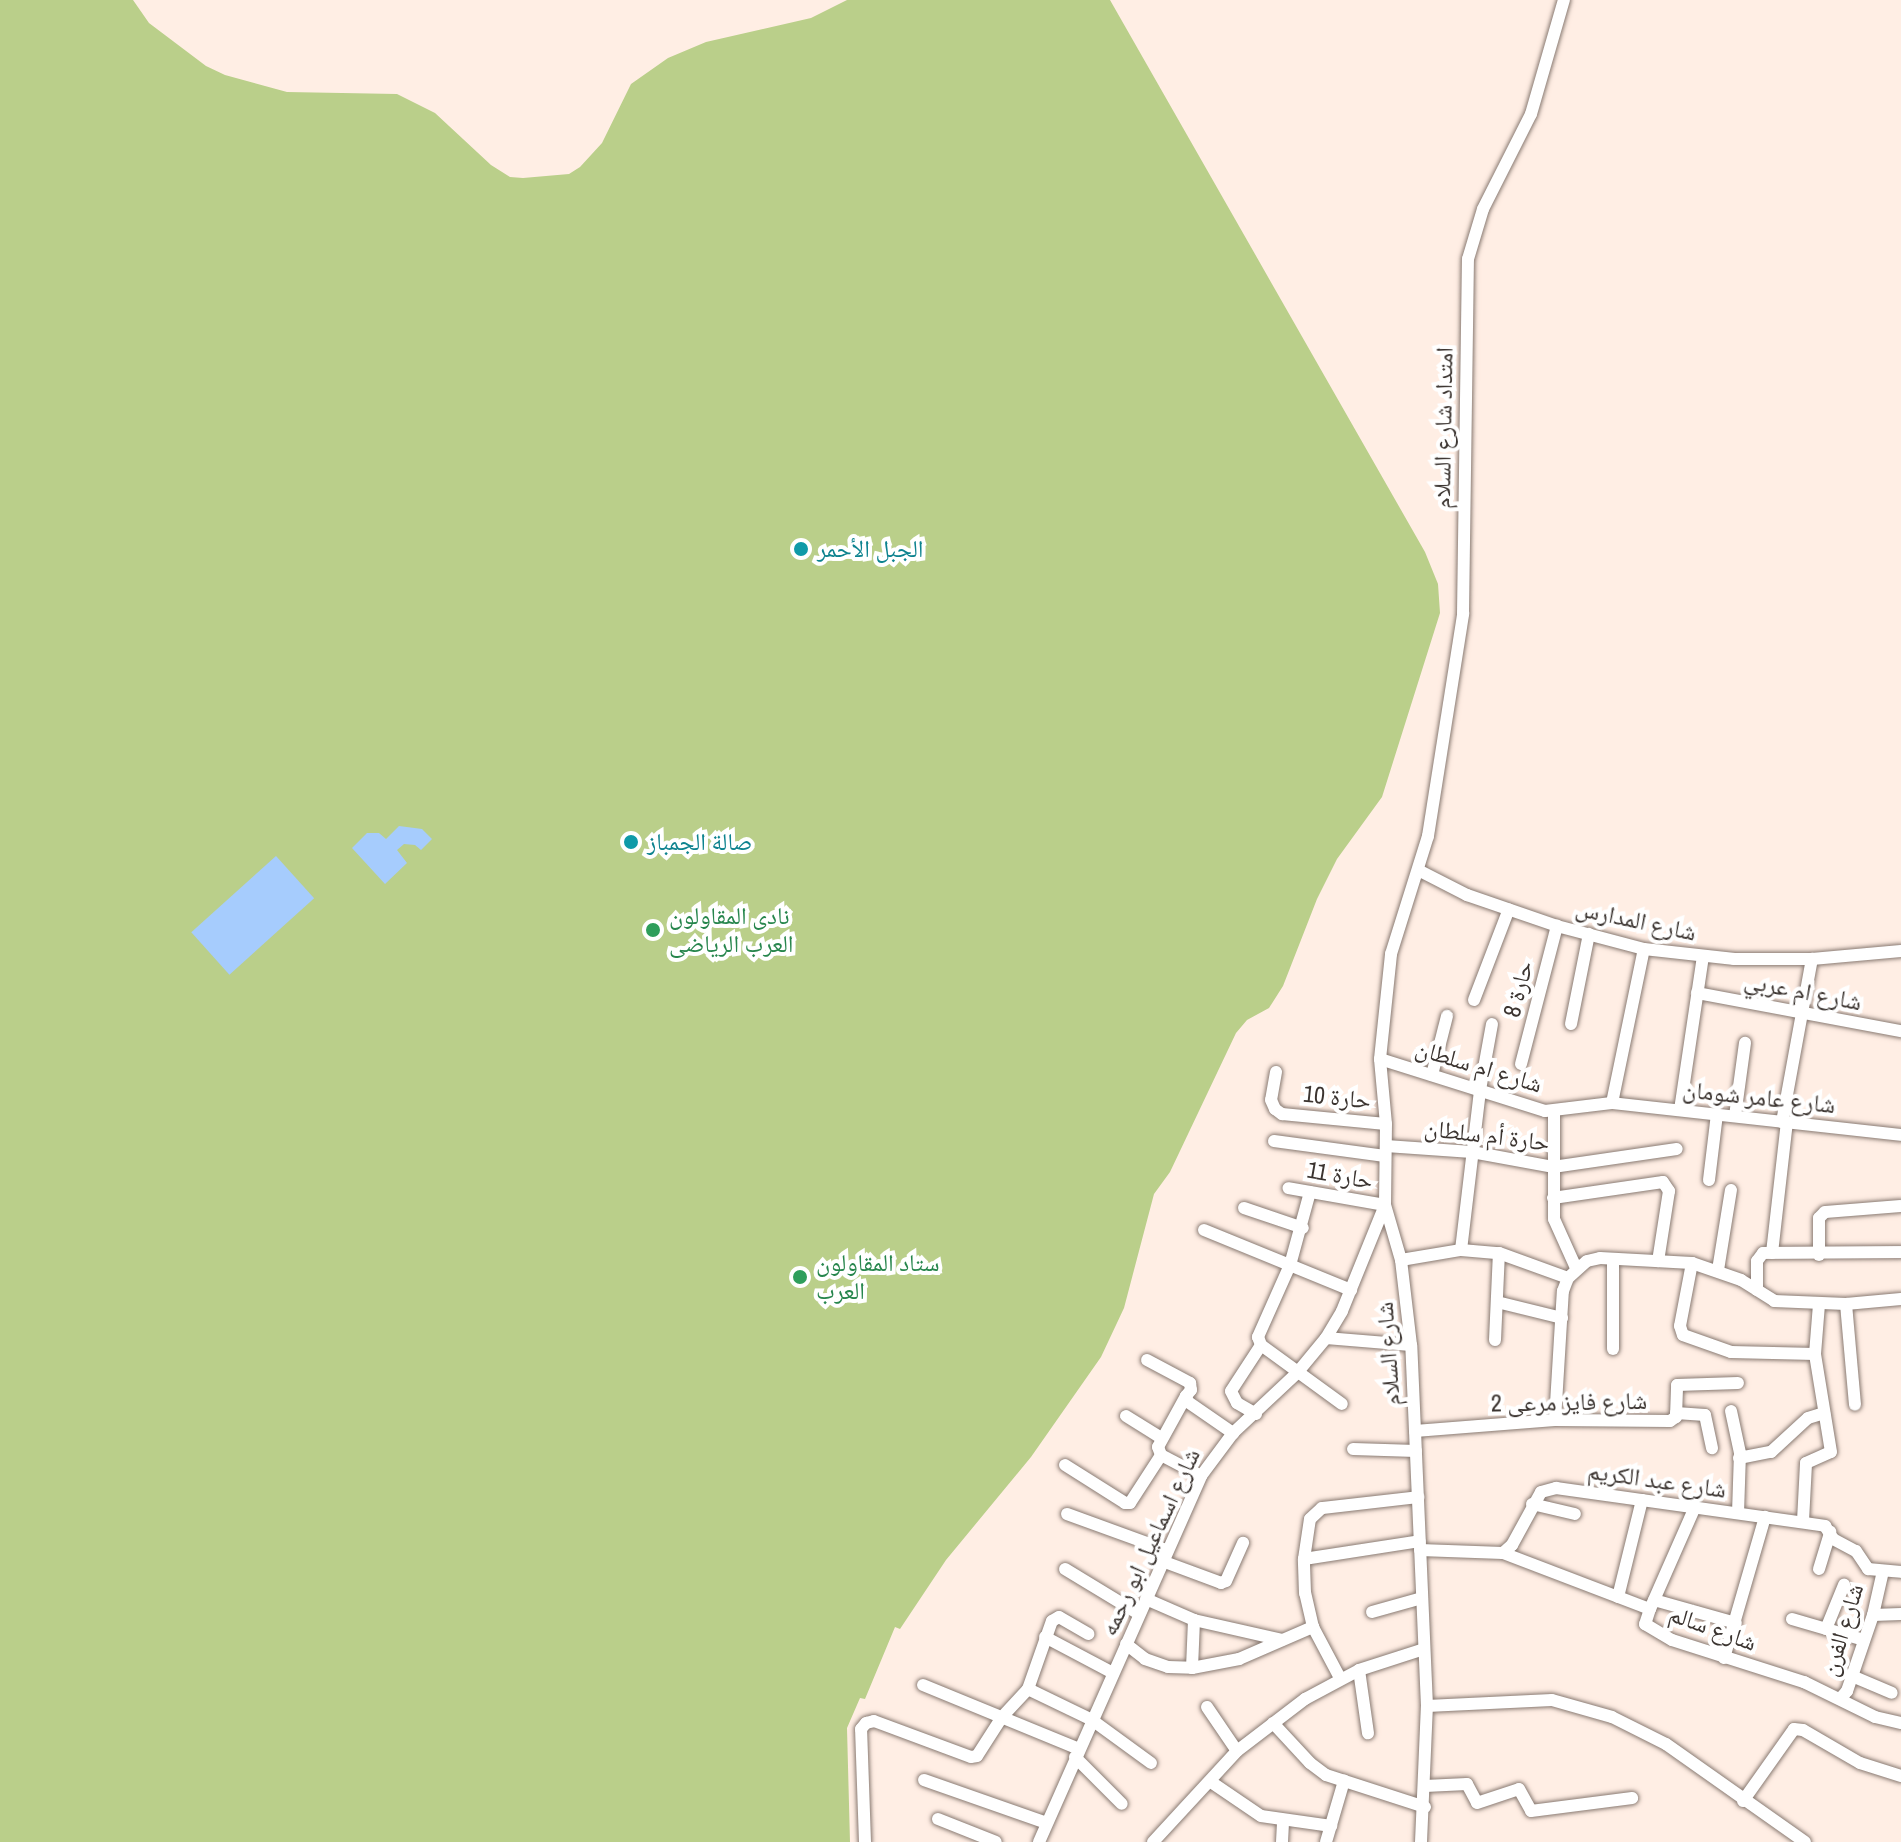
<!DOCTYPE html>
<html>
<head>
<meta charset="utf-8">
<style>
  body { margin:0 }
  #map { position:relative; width:1901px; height:1842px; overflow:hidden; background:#ffeee4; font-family:"Archivo Narrow","Noto Naskh Arabic",sans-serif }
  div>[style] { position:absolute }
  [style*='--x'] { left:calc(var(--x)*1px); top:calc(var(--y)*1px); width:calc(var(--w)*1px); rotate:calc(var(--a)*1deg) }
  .green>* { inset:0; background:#bacf8a }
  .water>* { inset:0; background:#a6ccfd; transform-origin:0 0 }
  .roads { filter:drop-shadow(0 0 2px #897a72) drop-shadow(0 0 2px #897a72) }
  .minor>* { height:12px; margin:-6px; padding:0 6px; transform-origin:6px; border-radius:6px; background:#fff }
  .dots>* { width:22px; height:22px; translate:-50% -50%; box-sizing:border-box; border:4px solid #fff; border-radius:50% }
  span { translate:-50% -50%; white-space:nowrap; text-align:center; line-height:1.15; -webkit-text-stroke:8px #fff; paint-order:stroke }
  .street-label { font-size:24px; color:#3b3430 }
  .culture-label { font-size:24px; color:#0d838f }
  .left { translate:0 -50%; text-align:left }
  .leisure-label { font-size:24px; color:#27864d }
</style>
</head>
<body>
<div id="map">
  <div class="green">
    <i style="clip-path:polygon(0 0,133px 0,149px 23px,206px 66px,225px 75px,287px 92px,397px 94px,435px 113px,491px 165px,510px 177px,523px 178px,569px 174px,580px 167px,602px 143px,631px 84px,668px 58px,706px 42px,811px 18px,847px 0,1110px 0,1425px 552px,1438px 584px,1440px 613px,1382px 797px,1337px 859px,1317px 899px,1283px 986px,1269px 1008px,1247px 1020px,1236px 1033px,1170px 1172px,1154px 1194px,1124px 1308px,1101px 1357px,1031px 1457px,946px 1560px,900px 1629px,895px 1627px,865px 1699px,860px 1698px,847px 1728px,850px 1842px,0 1842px)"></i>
  </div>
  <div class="water">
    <i style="clip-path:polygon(399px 826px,422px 829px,432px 839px,421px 850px,415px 845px,404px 844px,397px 850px,407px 863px,385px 884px,352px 848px,367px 833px,379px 833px,386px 839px)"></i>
    <i style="left:276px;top:856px;width:57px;height:114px;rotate:48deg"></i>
  </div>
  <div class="roads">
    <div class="minor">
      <i style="--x:1420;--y:871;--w:53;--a:27.1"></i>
      <i style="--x:1467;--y:895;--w:95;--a:19"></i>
      <i style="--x:1557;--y:926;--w:90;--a:14.8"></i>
      <i style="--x:1644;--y:949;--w:91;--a:6.3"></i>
      <i style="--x:1734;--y:959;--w:78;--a:0"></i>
      <i style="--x:1812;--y:959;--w:89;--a:-5.1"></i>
      <i style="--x:1697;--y:993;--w:208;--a:10.6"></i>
      <i style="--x:1474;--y:1000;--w:97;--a:-69"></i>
      <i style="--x:1571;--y:1024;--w:92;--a:-78.7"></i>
      <i style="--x:1380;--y:1059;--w:173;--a:17.5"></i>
      <i style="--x:1545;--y:1111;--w:67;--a:-6.8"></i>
      <i style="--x:1612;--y:1103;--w:291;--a:6.3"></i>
      <i style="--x:1521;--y:1064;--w:143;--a:-75.4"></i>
      <i style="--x:1276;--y:1072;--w:28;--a:100"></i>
      <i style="--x:1271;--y:1100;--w:10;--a:66"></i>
      <i style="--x:1275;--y:1109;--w:9;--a:36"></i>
      <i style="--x:1282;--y:1114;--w:104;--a:5.5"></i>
      <i style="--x:1432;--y:1075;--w:61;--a:-75.7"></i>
      <i style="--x:1612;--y:1103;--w:157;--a:-78.3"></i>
      <i style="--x:1680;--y:1110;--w:155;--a:-81.5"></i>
      <i style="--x:1554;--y:1111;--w:108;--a:90"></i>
      <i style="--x:1554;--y:1219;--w:54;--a:65.8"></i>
      <i style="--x:1735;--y:1116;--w:74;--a:-82.2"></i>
      <i style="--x:1782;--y:1122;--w:166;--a:-79.6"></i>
      <i style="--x:1274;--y:1141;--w:112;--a:7.7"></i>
      <i style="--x:1386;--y:1146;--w:86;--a:4"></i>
      <i style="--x:1472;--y:1152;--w:82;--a:10.5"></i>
      <i style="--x:1553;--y:1167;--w:125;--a:-8.3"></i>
      <i style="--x:1709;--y:1180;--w:66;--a:-83.1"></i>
      <i style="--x:1310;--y:1192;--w:76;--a:105.3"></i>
      <i style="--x:1290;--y:1265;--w:79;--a:114"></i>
      <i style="--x:1258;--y:1337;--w:9;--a:69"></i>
      <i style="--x:1261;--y:1345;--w:100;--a:36.1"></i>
      <i style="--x:1553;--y:1198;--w:111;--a:-8.3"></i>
      <i style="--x:1663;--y:1182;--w:11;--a:56"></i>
      <i style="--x:1669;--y:1191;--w:71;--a:98.9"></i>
      <i style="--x:1244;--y:1208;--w:62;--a:18.7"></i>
      <i style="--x:1204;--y:1230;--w:159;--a:22.2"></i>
      <i style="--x:1461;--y:1250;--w:161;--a:-83.2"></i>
      <i style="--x:1480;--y:1090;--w:67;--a:-79.7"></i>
      <i style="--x:1772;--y:1253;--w:132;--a:-83.5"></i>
      <i style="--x:1819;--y:1255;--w:37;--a:-90"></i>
      <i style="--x:1819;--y:1218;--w:8;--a:-45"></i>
      <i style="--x:1825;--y:1212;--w:76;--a:-4.5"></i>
      <i style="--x:1613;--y:1259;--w:90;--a:90"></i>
      <i style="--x:1401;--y:1260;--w:61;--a:-9.5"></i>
      <i style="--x:1461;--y:1250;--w:38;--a:5"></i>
      <i style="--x:1499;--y:1253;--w:73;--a:19.9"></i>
      <i style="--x:1692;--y:1263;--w:64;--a:100.8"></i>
      <i style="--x:1680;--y:1326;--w:9;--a:72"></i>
      <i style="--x:1683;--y:1335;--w:51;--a:19.5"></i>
      <i style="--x:1731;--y:1352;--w:84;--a:1.4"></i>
      <i style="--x:1718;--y:1270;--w:81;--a:-80.8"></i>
      <i style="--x:1757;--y:1290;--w:29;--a:-90"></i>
      <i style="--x:1757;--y:1261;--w:10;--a:-53"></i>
      <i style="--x:1763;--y:1253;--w:138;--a:-0.4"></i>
      <i style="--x:1497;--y:1302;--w:67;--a:13.8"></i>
      <i style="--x:1846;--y:1304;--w:101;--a:84.9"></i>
      <i style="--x:1326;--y:1338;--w:85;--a:4.7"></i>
      <i style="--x:1495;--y:1340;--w:87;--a:-87.4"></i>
      <i style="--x:1147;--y:1360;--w:49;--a:28.1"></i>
      <i style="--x:1190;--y:1383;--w:7;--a:82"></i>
      <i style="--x:1191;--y:1390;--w:8;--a:130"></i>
      <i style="--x:1186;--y:1396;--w:6;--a:72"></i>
      <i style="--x:1188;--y:1402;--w:55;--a:34.6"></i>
      <i style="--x:1186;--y:1396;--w:58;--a:118.8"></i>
      <i style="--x:1158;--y:1447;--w:9;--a:69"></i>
      <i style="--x:1161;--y:1455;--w:45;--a:27.7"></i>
      <i style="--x:1731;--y:1411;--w:43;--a:77.9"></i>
      <i style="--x:1740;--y:1453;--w:60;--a:91.9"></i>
      <i style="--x:1676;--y:1413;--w:29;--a:4"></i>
      <i style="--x:1705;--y:1415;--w:34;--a:78"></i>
      <i style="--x:1256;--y:1414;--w:22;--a:-150"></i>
      <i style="--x:1237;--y:1403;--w:13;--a:-117"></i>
      <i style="--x:1231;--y:1391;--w:55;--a:-56.9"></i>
      <i style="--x:1126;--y:1416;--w:40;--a:32"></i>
      <i style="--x:1555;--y:1420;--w:129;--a:-86.5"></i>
      <i style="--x:1563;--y:1291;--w:14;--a:-69"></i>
      <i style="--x:1568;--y:1278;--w:25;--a:-42"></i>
      <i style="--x:1587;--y:1261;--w:13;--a:-13"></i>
      <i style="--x:1600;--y:1258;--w:92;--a:3.1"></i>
      <i style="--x:1692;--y:1263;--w:52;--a:19.1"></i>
      <i style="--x:1741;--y:1280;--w:39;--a:32"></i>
      <i style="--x:1774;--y:1301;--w:72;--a:2.4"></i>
      <i style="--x:1846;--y:1304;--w:55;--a:-5.2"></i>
      <i style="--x:1415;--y:1431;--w:140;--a:-4.5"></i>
      <i style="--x:1555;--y:1420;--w:115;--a:0.5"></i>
      <i style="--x:1670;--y:1421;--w:7;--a:-34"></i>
      <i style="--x:1676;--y:1417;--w:32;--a:-88"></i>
      <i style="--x:1677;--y:1385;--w:61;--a:-1.9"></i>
      <i style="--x:1353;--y:1449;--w:63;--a:1.8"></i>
      <i style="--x:1739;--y:1458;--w:33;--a:-11"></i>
      <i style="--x:1771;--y:1452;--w:50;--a:-42.6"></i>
      <i style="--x:1808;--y:1418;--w:17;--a:-17"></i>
      <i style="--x:1065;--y:1465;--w:71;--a:32.3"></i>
      <i style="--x:1125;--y:1503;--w:5;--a:0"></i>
      <i style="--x:1130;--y:1503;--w:57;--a:-57.1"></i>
      <i style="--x:1532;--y:1504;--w:44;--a:13.1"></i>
      <i style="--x:1067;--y:1514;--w:105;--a:20"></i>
      <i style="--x:1803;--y:1521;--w:58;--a:-87"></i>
      <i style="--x:1806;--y:1463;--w:27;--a:-24"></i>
      <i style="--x:1831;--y:1452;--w:99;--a:-99.3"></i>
      <i style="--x:1815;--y:1354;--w:50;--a:-85.4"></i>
      <i style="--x:1420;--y:1550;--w:83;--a:2.1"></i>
      <i style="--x:1503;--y:1553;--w:12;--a:-42"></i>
      <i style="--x:1512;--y:1545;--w:60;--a:-61.3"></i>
      <i style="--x:1541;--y:1492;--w:16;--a:-15"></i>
      <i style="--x:1556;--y:1488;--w:272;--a:8"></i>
      <i style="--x:1825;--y:1526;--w:15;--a:58"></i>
      <i style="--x:1833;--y:1539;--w:26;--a:28"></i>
      <i style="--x:1856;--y:1551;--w:22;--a:56"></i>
      <i style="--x:1868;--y:1569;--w:33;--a:5"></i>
      <i style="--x:1503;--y:1553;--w:157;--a:20.9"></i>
      <i style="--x:1650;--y:1609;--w:16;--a:108"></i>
      <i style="--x:1645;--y:1624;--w:31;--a:31"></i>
      <i style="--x:1672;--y:1640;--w:139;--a:17.7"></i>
      <i style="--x:1804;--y:1682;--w:79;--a:26.2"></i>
      <i style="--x:1875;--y:1717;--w:27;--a:13"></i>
      <i style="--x:1304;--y:1559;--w:117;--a:-8.8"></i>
      <i style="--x:1162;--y:1561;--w:63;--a:20.4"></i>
      <i style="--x:1221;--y:1583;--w:5;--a:-22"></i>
      <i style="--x:1226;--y:1581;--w:42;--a:-65.9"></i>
      <i style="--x:1065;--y:1569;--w:87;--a:31.3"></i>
      <i style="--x:1819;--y:1569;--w:39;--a:-73"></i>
      <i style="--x:1618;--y:1597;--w:100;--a:-76.1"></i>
      <i style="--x:1146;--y:1599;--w:52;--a:23.6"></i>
      <i style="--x:1194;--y:1620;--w:90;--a:12.8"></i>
      <i style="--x:1654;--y:1600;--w:85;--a:15.7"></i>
      <i style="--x:1650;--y:1609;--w:111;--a:-66.2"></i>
      <i style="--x:1372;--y:1612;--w:52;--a:-15.6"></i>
      <i style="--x:1873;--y:1615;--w:28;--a:-2"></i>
      <i style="--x:1792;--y:1619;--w:75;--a:16.3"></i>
      <i style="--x:1826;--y:1629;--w:48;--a:-67.8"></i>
      <i style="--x:1045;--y:1637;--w:77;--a:27.9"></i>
      <i style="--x:1126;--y:1644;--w:24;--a:38"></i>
      <i style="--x:1145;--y:1659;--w:24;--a:19"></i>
      <i style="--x:1168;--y:1667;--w:24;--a:2"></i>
      <i style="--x:1192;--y:1668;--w:48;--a:-10.8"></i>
      <i style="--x:1239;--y:1659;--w:81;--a:-23.4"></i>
      <i style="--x:1724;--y:1658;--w:147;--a:-73.8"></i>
      <i style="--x:1192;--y:1668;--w:48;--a:-87.6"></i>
      <i style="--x:1359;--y:1670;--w:64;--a:81.9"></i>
      <i style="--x:1852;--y:1676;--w:43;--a:23"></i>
      <i style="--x:1340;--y:1678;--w:58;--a:-117.9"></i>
      <i style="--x:1313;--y:1627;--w:35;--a:-103"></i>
      <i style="--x:1305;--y:1593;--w:34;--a:-92"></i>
      <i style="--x:1304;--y:1559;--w:40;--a:-81.5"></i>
      <i style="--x:1310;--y:1519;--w:16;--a:-43"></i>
      <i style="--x:1322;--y:1508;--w:97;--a:-6.5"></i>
      <i style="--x:923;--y:1685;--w:169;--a:22.3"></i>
      <i style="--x:1028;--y:1689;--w:71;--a:25.8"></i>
      <i style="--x:1092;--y:1720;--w:73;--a:36.1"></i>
      <i style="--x:1840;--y:1699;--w:11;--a:-49"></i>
      <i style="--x:1847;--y:1691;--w:80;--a:-71.1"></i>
      <i style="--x:1873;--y:1615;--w:45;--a:-77.2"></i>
      <i style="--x:1427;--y:1706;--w:125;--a:-2.7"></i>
      <i style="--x:1552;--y:1700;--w:62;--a:15.8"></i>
      <i style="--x:1612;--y:1717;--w:60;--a:26.6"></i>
      <i style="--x:1666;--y:1744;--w:170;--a:35.2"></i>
      <i style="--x:1207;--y:1707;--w:53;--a:55.7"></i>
      <i style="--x:1273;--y:1723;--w:54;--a:47.2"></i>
      <i style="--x:1310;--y:1763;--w:20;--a:37"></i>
      <i style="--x:1326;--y:1775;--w:104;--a:17.9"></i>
      <i style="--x:1075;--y:1757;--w:66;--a:45"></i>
      <i style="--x:924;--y:1780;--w:130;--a:19.3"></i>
      <i style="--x:1211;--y:1782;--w:60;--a:34.2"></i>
      <i style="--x:1261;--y:1816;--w:71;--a:8.1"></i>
      <i style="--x:1425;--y:1786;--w:42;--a:-2.7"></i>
      <i style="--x:1467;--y:1784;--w:21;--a:62"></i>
      <i style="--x:1477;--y:1803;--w:44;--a:-18.4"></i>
      <i style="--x:1519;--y:1789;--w:25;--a:61"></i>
      <i style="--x:1531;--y:1811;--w:102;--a:-7.3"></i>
      <i style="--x:1743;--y:1801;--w:88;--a:-54.7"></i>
      <i style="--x:1794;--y:1729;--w:9;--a:6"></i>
      <i style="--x:1803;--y:1730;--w:66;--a:30.1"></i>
      <i style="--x:1860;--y:1763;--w:43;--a:17.6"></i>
      <i style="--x:938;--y:1819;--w:62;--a:21.6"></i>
      <i style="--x:865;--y:1842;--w:113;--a:-92"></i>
      <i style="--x:861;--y:1729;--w:8;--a:-50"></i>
      <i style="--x:866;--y:1723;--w:8;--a:-14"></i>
      <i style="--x:874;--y:1721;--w:103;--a:20.4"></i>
      <i style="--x:971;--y:1757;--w:6;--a:-9"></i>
      <i style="--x:977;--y:1756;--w:46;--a:-57.3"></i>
      <i style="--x:1002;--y:1717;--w:38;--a:-47"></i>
      <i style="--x:1028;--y:1689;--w:72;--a:-70.6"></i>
      <i style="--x:1052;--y:1621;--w:8;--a:-30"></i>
      <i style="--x:1059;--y:1617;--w:34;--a:30"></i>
      <i style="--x:1039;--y:1842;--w:400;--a:-66.1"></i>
      <i style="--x:1201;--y:1476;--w:54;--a:-53.3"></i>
      <i style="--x:1233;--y:1433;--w:88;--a:-43.2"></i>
      <i style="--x:1297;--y:1373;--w:45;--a:-50.4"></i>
      <i style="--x:1326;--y:1338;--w:31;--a:-59"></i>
      <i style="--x:1342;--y:1311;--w:114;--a:-67.9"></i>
      <i style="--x:1385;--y:1205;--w:98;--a:-170.1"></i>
      <i style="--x:1153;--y:1842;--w:124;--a:-47.3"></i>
      <i style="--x:1237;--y:1751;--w:86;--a:-37.4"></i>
      <i style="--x:1305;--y:1699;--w:61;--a:-28.2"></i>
      <i style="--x:1359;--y:1670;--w:68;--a:-17.9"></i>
      <i style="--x:1282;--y:1842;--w:22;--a:-87"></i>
      <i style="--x:1326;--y:1842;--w:64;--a:-73.6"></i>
      <i style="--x:1421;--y:1842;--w:136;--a:-87.5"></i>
      <i style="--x:1427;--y:1706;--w:361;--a:-92.5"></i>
      <i style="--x:1411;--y:1345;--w:86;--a:-96.7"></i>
      <i style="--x:1401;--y:1260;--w:57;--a:-106.2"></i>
      <i style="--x:1385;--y:1205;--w:81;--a:-89.3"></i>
      <i style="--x:1386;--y:1124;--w:65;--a:-95.3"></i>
      <i style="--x:1380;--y:1059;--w:106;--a:-84"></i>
      <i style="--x:1391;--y:954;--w:124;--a:-72.6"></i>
      <i style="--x:1428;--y:836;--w:225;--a:-81"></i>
      <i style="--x:1463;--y:614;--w:355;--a:-89.2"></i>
      <i style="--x:1468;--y:259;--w:52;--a:-73.3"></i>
      <i style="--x:1483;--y:209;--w:106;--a:-63.2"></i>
      <i style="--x:1531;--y:114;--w:119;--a:-73.9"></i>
    </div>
  </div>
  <div class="dots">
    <i style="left:801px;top:549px;background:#0f9aa8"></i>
    <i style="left:631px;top:842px;background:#0f9aa8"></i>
    <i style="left:653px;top:930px;background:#2e9e5b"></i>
    <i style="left:800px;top:1277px;background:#2e9e5b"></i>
  </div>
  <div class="street-label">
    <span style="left:1443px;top:428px;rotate:-89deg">امتداد شارع السلام</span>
    <span style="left:1636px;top:920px;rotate:12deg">شارع المدارس</span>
    <span style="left:1518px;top:989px;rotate:-76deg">حارة 8</span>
    <span style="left:1803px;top:991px;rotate:11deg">شارع ام عربي</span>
    <span style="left:1479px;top:1066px;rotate:17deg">شارع ام سلطان</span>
    <span style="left:1337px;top:1097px;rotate:6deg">حارة 10</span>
    <span style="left:1759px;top:1097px;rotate:6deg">شارع عامر شومان</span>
    <span style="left:1487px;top:1135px;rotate:7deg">حارة أم سلطان</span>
    <span style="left:1340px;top:1175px;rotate:10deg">حارة 11</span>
    <span style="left:1388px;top:1354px;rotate:-94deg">شارع السلام</span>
    <span style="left:1569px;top:1402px;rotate:-1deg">شارع فايز مرعى 2</span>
    <span style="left:1657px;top:1480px;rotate:8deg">شارع عبد الكريم</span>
    <span style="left:1150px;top:1542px;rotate:-65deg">شارع اسماعيل ابو رحمه</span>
    <span style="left:1713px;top:1628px;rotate:20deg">شارع سالم</span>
    <span style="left:1842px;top:1630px;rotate:-73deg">شارع الفرن</span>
  </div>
  <div class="culture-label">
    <span class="left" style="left:817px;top:549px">الجبل الأحمر</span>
    <span class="left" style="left:647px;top:842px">صالة الجمباز</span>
  </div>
  <div class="leisure-label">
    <span class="left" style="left:669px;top:930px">نادى المقاولون<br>العرب الرياضى</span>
    <span class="left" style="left:816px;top:1277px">ستاد المقاولون<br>العرب</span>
  </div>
</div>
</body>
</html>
